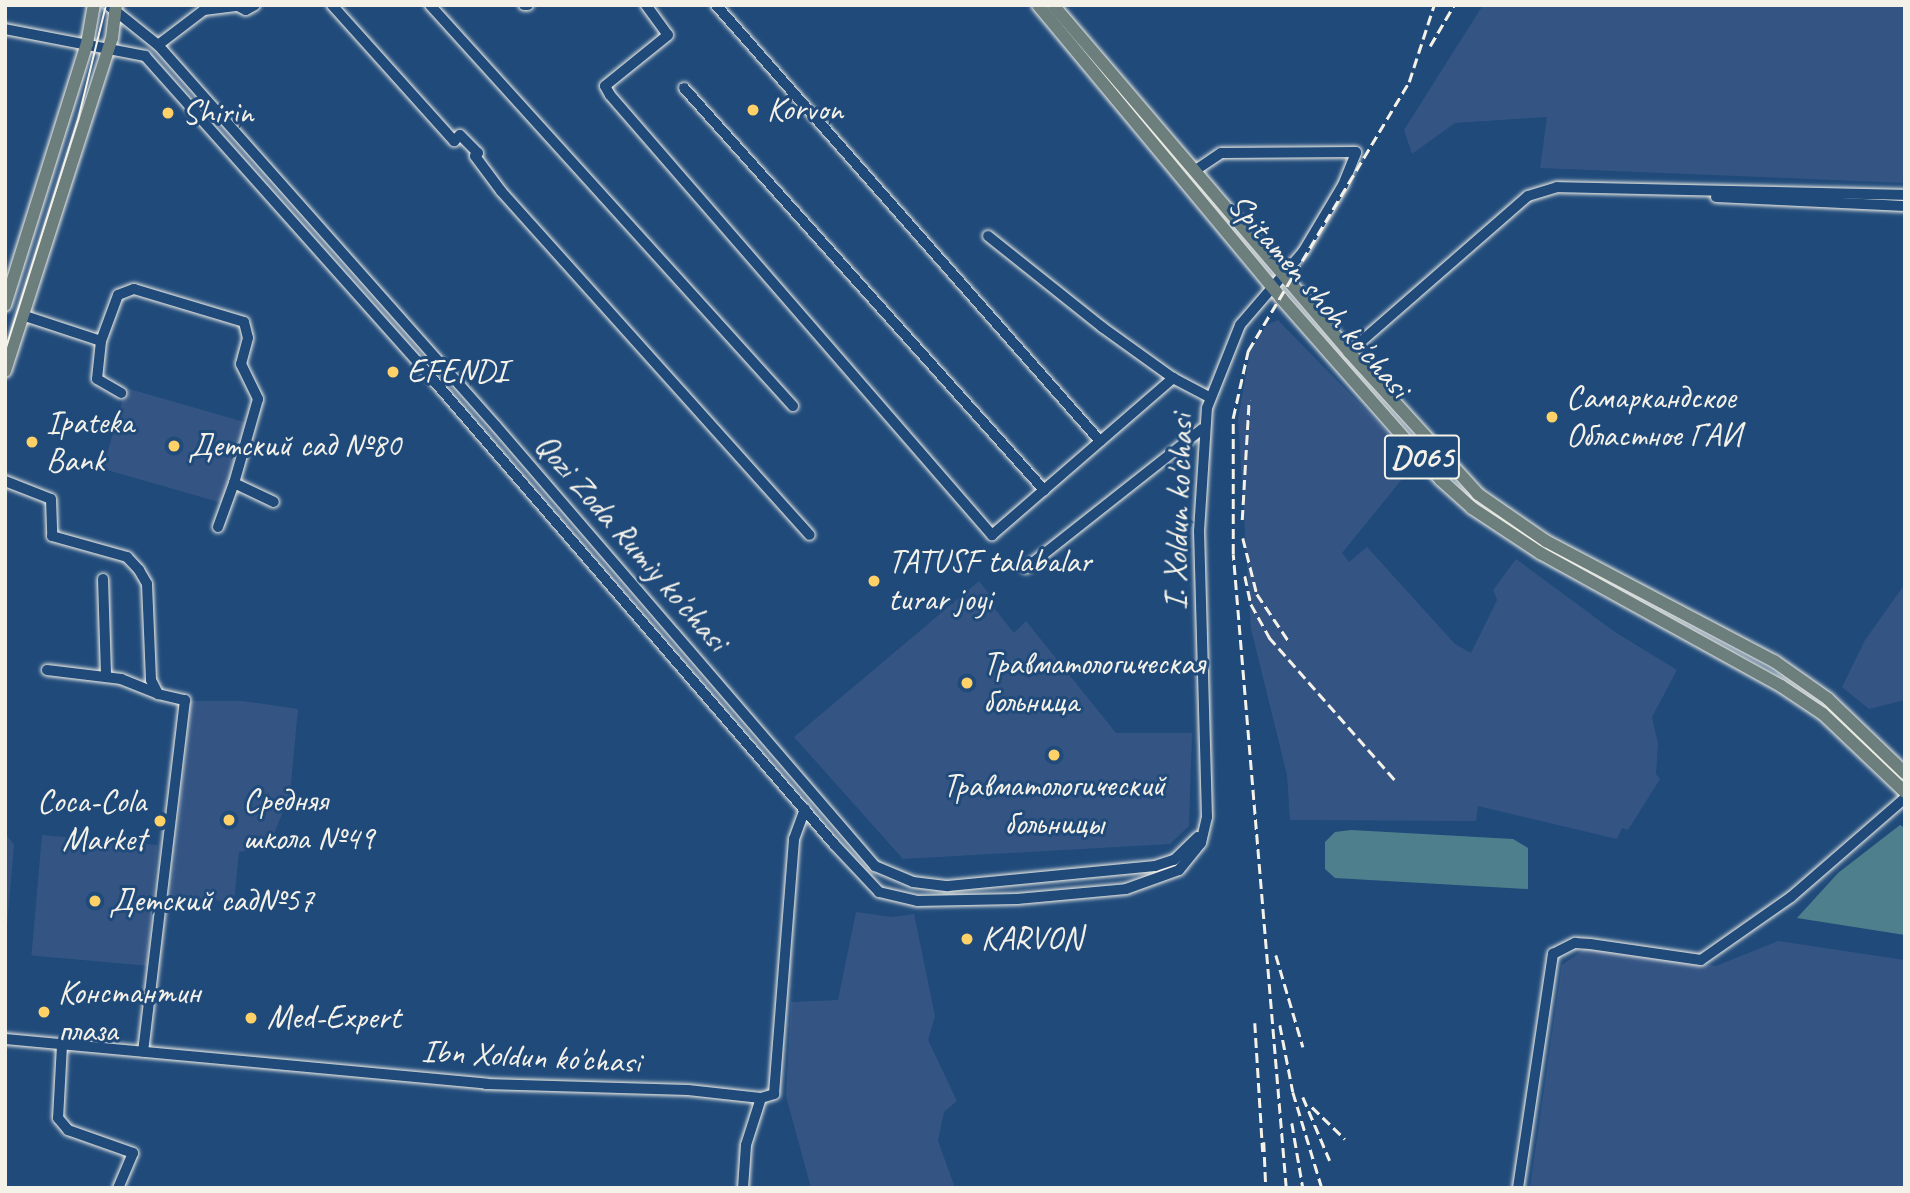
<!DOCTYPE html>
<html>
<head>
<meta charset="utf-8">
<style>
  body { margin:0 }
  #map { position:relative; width:1910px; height:1193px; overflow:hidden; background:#1f4a7a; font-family:Caveat,sans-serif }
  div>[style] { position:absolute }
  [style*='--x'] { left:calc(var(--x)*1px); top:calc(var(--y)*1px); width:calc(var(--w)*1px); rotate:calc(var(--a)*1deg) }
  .built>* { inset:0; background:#345584; transform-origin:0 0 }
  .green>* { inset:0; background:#4d808c }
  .roads { filter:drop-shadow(0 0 2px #f4f1e8) drop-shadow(0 0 2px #f4f1e8) }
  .minor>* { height:10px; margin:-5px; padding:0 5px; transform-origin:5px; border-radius:5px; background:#1f4a7a }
  .major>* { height:12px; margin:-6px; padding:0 6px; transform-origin:6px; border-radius:6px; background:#6c7f7c }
  .tram>* { height:2px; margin:-1px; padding:0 1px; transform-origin:1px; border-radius:1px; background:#f4f1e8 }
  .rail>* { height:2.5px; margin-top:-1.25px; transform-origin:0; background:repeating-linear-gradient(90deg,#f4f1e8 0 10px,transparent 0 15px) }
  .dots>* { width:19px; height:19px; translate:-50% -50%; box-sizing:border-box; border:4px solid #1f4a7a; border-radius:50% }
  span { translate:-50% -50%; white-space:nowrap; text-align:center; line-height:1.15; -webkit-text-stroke:6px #1f4a7a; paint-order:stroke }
  .shield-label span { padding:2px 5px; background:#1f4a7a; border:2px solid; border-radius:5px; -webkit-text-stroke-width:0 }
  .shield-label { font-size:32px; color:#f4f1e8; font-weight:700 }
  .poi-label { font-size:33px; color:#f4f1e8 }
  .left { translate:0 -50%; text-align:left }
  .right { translate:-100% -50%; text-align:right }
  .street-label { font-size:33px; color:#f4f1e8 }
  .frame { position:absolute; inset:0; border:7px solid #f4f1e8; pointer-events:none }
</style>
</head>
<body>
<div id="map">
  <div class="built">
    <i style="clip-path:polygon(1483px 5px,1905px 5px,1905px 183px,1540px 168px,1547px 117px,1455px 123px,1412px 154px,1404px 130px)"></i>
    <i style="clip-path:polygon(1278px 320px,1416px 462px,1342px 553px,1349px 562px,1367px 547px,1455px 644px,1471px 653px,1497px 600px,1493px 590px,1516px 559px,1615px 632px,1677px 670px,1652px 717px,1658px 744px,1656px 774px,1660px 779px,1628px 830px,1622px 828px,1617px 839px,1478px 806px,1476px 821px,1290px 820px,1287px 775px,1251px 629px,1238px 419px,1251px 347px,1267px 325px)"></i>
    <i style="left:126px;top:388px;width:124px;height:84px;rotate:16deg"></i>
    <i style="clip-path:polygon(979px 581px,989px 594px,986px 598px,1014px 633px,1026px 621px,1116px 733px,1192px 733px,1189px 826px,1170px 844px,903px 859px,794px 737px)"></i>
    <i style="clip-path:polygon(1905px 584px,1905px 700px,1869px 709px,1842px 687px,1865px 640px)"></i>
    <i style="clip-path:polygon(191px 701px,243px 701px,298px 709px,290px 794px,269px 846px,239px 852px,234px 902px,171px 896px)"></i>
    <i style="clip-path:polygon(5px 834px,14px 844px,5px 949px)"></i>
    <i style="left:42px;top:835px;width:116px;height:121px;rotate:5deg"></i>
    <i style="clip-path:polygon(856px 912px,892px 917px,914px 914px,935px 1016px,928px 1040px,957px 1101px,944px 1112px,938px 1141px,955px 1188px,811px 1188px,786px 1096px,791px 1002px,838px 1000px)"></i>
    <i style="clip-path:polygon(1778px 941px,1905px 960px,1905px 1188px,1530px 1188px,1562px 965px,1589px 946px,1716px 966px)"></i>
  </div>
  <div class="green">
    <i style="clip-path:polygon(1900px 825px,1905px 828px,1905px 935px,1797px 918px,1838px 873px)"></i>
    <i style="clip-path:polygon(1351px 830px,1513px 839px,1528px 848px,1528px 889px,1335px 878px,1325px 869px,1325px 842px,1335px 832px)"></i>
  </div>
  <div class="roads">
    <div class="minor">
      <i style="--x:108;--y:5;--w:64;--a:38.7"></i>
      <i style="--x:158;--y:45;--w:509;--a:48.42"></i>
      <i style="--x:496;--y:426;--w:581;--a:49.26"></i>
      <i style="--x:875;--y:866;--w:41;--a:22.8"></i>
      <i style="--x:913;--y:882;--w:35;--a:7"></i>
      <i style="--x:948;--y:886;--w:208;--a:-5.5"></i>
      <i style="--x:1155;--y:866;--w:20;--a:-18"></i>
      <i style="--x:1174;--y:860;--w:33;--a:-44"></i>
      <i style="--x:236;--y:5;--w:11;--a:27"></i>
      <i style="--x:246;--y:10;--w:10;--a:-29"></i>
      <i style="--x:332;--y:5;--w:183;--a:48.1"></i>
      <i style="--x:454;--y:141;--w:8;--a:-45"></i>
      <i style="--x:460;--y:135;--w:25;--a:45"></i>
      <i style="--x:478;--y:153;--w:4;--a:135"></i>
      <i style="--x:475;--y:156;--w:44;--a:53.4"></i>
      <i style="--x:501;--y:191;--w:462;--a:48.1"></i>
      <i style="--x:430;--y:5;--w:541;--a:47.85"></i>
      <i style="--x:524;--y:5;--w:4;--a:0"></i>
      <i style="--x:646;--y:5;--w:37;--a:54"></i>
      <i style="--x:668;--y:35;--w:81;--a:141"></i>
      <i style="--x:605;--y:86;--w:10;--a:61"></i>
      <i style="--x:610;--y:95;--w:583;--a:49.04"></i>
      <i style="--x:992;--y:535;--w:240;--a:-40.9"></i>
      <i style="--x:716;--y:5;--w:581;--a:48.63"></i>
      <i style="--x:5;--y:29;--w:143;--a:10.9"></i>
      <i style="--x:145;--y:56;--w:427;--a:48.3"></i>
      <i style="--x:429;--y:375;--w:620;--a:49.19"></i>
      <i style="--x:834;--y:844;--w:66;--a:46.8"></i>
      <i style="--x:879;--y:892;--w:39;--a:13"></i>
      <i style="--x:917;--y:901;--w:100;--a:-1.1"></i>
      <i style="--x:1017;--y:899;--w:109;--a:-5.2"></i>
      <i style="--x:1126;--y:889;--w:56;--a:-19.7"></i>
      <i style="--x:1179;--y:870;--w:35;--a:-51"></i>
      <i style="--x:1201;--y:843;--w:27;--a:-77"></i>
      <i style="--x:1207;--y:817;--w:286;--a:-91.6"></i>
      <i style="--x:1199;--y:531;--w:123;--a:-86.3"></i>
      <i style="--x:1207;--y:408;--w:89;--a:-68.3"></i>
      <i style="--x:1240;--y:325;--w:96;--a:-49.2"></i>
      <i style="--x:1303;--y:252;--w:78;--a:-59.2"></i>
      <i style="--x:1343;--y:185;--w:35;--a:-68"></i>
      <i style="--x:1356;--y:152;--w:135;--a:179.6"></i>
      <i style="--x:1221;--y:153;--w:32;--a:146"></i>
      <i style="--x:158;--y:45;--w:58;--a:-37.3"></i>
      <i style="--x:204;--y:10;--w:32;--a:-7"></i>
      <i style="--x:684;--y:88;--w:540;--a:48.15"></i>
      <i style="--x:1716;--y:197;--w:189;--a:2.7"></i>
      <i style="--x:988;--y:236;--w:146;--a:38.6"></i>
      <i style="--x:1102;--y:327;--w:87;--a:35.7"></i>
      <i style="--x:1173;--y:378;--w:41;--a:27.8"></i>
      <i style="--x:25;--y:316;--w:80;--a:18.2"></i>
      <i style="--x:101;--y:341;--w:49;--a:-69.7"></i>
      <i style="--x:118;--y:295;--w:17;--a:-21"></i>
      <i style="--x:134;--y:289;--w:115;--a:16.7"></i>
      <i style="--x:244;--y:322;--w:16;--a:76"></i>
      <i style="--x:248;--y:338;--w:27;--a:105"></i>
      <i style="--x:241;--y:364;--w:39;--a:64"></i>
      <i style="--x:258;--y:399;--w:87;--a:105.9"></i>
      <i style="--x:234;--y:483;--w:44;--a:25.4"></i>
      <i style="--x:101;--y:341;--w:38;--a:96"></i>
      <i style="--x:97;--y:379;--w:28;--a:30"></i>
      <i style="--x:1349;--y:352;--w:237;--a:-41.1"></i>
      <i style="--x:1528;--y:196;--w:30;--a:-17"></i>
      <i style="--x:1557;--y:187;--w:348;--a:1.3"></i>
      <i style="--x:5;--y:481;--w:49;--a:21.4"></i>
      <i style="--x:51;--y:499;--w:37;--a:88"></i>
      <i style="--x:52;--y:536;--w:78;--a:15.6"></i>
      <i style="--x:127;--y:557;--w:18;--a:47"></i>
      <i style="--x:139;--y:570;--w:16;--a:60"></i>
      <i style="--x:147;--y:584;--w:96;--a:87.6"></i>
      <i style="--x:151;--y:680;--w:16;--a:63"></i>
      <i style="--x:158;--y:694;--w:28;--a:13"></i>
      <i style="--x:185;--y:700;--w:354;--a:96.8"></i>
      <i style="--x:218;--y:527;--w:47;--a:-70"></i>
      <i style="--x:1026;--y:568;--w:224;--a:-38.3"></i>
      <i style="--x:103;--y:579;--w:98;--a:88.2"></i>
      <i style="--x:47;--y:670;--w:75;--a:6.9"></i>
      <i style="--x:121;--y:679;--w:40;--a:22"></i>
      <i style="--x:5;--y:1039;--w:483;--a:5.3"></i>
      <i style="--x:486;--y:1084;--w:202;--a:1.7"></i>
      <i style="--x:688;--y:1090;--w:73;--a:6.3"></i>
      <i style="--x:761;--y:1098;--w:14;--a:-17"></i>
      <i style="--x:774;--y:1094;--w:256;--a:-85.5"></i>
      <i style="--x:794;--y:839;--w:32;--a:-70"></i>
      <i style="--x:62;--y:1045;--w:73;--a:93.1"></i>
      <i style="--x:58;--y:1118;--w:16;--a:50"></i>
      <i style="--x:68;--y:1130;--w:69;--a:19.5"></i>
      <i style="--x:133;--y:1153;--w:38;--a:113"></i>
      <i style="--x:743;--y:1188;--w:43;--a:-86"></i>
      <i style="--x:746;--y:1145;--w:49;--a:-72.3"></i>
      <i style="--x:1518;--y:1188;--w:237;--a:-81.5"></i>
      <i style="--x:1553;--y:954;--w:25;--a:-27"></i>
      <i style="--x:1575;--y:943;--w:15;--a:4"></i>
      <i style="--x:1590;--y:944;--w:112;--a:8.2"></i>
      <i style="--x:1701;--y:960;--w:110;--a:-35"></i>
      <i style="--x:1791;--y:897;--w:151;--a:-41"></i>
    </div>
    <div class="major">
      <i style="--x:1038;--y:5;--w:381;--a:50.3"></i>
      <i style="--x:1281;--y:298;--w:242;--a:48.7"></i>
      <i style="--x:1441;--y:480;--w:42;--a:42.1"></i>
      <i style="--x:1472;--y:508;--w:82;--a:33.5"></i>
      <i style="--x:1540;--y:553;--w:275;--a:28.9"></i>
      <i style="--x:1781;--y:686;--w:50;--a:33.7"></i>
      <i style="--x:1823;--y:714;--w:113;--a:43.6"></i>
      <i style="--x:1053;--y:5;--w:456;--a:49.5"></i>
      <i style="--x:1349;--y:352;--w:192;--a:47.7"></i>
      <i style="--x:1478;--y:494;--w:83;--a:34.7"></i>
      <i style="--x:1546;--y:541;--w:258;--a:27.8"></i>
      <i style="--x:1774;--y:661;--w:66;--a:35.1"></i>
      <i style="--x:1828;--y:699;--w:107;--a:43.9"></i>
      <i style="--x:5;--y:305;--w:274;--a:-72.6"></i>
      <i style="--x:87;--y:44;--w:40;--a:-80"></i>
      <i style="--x:5;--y:371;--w:350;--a:-72.2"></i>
      <i style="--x:112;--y:38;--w:33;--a:-83"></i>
    </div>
  </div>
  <div class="tram">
    <i style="--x:5;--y:351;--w:242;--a:-72.5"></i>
    <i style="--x:78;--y:120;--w:118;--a:-76.3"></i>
  </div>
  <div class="rail">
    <i style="--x:1430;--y:46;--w:48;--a:-59.7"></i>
    <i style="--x:1242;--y:520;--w:120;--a:-86.7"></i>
    <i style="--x:1243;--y:538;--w:58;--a:76"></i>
    <i style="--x:1257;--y:594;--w:59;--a:56"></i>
    <i style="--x:1245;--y:576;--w:29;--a:78"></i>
    <i style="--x:1251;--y:604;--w:38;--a:61"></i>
    <i style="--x:1269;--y:637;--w:192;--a:48.6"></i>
    <i style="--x:1276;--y:955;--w:96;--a:73.6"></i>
    <i style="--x:1255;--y:1023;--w:129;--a:86.5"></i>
    <i style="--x:1280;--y:1025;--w:68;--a:79"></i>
    <i style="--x:1293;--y:1092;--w:100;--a:73.2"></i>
    <i style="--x:1303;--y:1097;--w:69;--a:67.1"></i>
    <i style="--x:1312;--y:1107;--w:46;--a:44.1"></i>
    <i style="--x:1292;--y:1123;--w:66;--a:80.4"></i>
    <i style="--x:1264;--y:1142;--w:46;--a:87.5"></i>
    <i style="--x:1286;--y:1188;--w:636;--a:-94.78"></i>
    <i style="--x:1233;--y:554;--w:136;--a:-90"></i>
    <i style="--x:1233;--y:418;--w:69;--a:-77.4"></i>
    <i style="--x:1248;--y:351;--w:313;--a:-59.1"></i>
    <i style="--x:1409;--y:82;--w:81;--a:-72"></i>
  </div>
  <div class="dots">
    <i style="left:753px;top:110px;background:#ffd166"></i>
    <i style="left:168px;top:113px;background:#ffd166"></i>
    <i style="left:393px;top:372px;background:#ffd166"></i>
    <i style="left:1552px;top:417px;background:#ffd166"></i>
    <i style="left:32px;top:442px;background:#ffd166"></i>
    <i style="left:174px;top:446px;background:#ffd166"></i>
    <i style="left:874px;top:581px;background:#ffd166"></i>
    <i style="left:967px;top:683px;background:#ffd166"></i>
    <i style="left:1054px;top:755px;background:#ffd166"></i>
    <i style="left:229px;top:820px;background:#ffd166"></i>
    <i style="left:160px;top:821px;background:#ffd166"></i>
    <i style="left:95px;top:901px;background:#ffd166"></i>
    <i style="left:967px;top:939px;background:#ffd166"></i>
    <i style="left:44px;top:1012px;background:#ffd166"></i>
    <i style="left:251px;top:1018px;background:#ffd166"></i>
  </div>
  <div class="shield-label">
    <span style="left:1422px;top:457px">D065</span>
  </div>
  <div class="poi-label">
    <span class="left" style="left:767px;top:110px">Korvon</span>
    <span class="left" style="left:182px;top:113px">Shirin</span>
    <span class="left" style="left:407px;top:372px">EFENDI</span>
    <span class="left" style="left:1566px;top:417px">Самаркандское<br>Областное ГАИ</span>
    <span class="left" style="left:46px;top:442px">Ipateka<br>Bank</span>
    <span class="left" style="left:188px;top:446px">Детский сад №80</span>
    <span class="left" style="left:888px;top:581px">TATUSF talabalar<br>turar joyi</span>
    <span class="left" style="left:983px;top:683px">Травматологическая<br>больница</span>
    <span style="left:1054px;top:805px">Травматологический<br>больницы</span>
    <span class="left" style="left:243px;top:820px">Средняя<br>школа №49</span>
    <span class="right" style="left:146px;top:821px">Coca-Cola<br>Market</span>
    <span class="left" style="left:109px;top:901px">Детский сад№57</span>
    <span class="left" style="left:981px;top:939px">KARVON</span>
    <span class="left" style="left:58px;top:1012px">Константин<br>плаза</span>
    <span class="left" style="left:267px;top:1018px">Med-Expert</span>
  </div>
  <div class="street-label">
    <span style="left:1319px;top:296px;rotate:49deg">Spitamen shoh ko'chasi</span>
    <span style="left:1179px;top:512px;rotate:-88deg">I. Xoldun ko'chasi</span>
    <span style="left:631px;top:543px;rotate:49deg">Qozi Zoda Rumiy ko'chasi</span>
    <span style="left:531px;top:1057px;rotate:3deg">Ibn Xoldun ko'chasi</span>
  </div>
  <div class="frame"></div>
</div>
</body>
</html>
